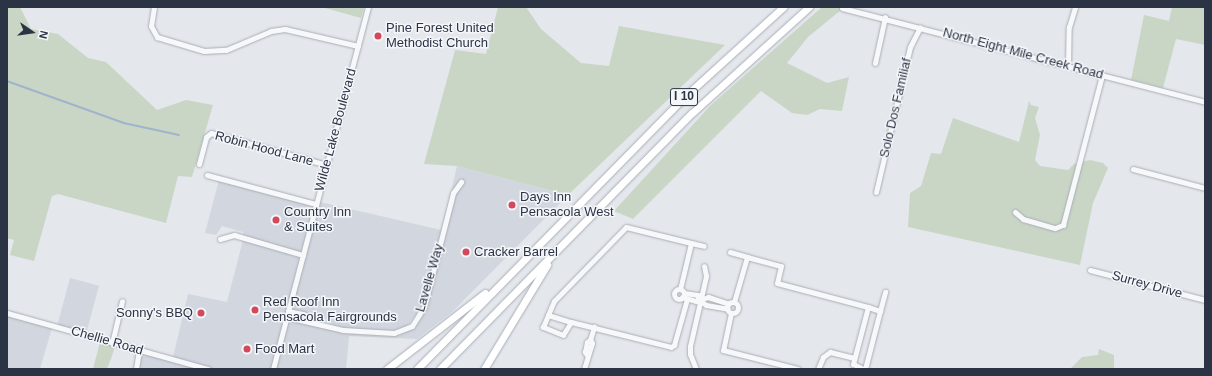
<!DOCTYPE html>
<html>
<head>
<meta charset="utf-8">
<style>
  body { margin:0 }
  #map { position:relative; width:1212px; height:376px; overflow:hidden; background:#e4e7ec; font-family:Helvetica,sans-serif }
  div>[style] { position:absolute }
  [style*='--x'] { left:calc(var(--x)*1px); top:calc(var(--y)*1px); width:calc(var(--w)*1px); rotate:calc(var(--a)*1deg) }
  .built>* { inset:0; background:#d2d6de; transform-origin:0 0 }
  .green>* { inset:0; background:#c9d6c5 }
  .stream>* { height:1.5px; margin:-0.75px; padding:0 0.75px; transform-origin:0.75px; border-radius:0.75px; background:#9fb4cc }
  .roads { filter:drop-shadow(0 0 1px #a9aeb7) drop-shadow(0 0 1px #a9aeb7) }
  .minor>* { height:5px; margin:-2.5px; padding:0 2.5px; transform-origin:2.5px; border-radius:2.5px; background:#f7f8fa }
  .minor>.ring { margin:-2.5px; padding:0; box-sizing:content-box; background:none; border:5px solid #f7f8fa; border-radius:50% }
  .highway>* { height:7px; margin:-3.5px; padding:0 3.5px; transform-origin:3.5px; border-radius:3.5px; background:#fff }
  .dots>* { width:11px; height:11px; translate:-50% -50%; box-sizing:border-box; border:2px solid #f4f6f9; border-radius:50% }
  span { translate:-50% -50%; white-space:nowrap; text-align:center; line-height:1.15; -webkit-text-stroke:3px #f4f6f9; paint-order:stroke }
  .shield-label span { padding:1px 3px; background:#f4f6f9; border:1px solid; border-radius:3px; -webkit-text-stroke-width:0 }
  .shield-label { font-size:12px; color:#2b3445; font-weight:700 }
  .poi-label { font-size:13px; color:#2b3445 }
  .left { translate:0 -50%; text-align:left }
  .right { translate:-100% -50%; text-align:right }
  .street-label { font-size:13px; color:#2b3445 }
  .frame { position:absolute; inset:0; border:8px solid #2b3445; pointer-events:none }
  .north { position:absolute; left:12px; top:12px; width:40px; height:40px; -webkit-text-stroke:3px #f4f6f9; paint-order:stroke; rotate:103deg; font-size:11px; font-weight:700; line-height:16px; text-align:center; color:#2b3445 }
  .north::after { content:''; display:block; margin:auto; width:14px; height:18px; background:#2b3445; clip-path:polygon(50% 0,100% 100%,50% 72%,0 100%) }
</style>
</head>
<body>
<div id="map">
  <div class="built">
    <i style="clip-path:polygon(457px 166px,568px 195px,452px 312px,417px 339px,349px 336px,346px 369px,276px 369px,288px 320px,395px 335px,410px 329px,420px 320px,426px 308px,456px 194px,464px 182px,460px 179px,451px 192px)"></i>
    <i style="clip-path:polygon(219px 180px,314px 206px,301px 253px,244px 236px,243px 232px,222px 226px,216px 235px,205px 233px)"></i>
    <i style="clip-path:polygon(320px 202px,441px 230px,422px 307px,407px 326px,393px 331px,343px 328px,291px 309px)"></i>
    <i style="clip-path:polygon(243px 240px,300px 257px,271px 369px,213px 369px,173px 357px,188px 294px,227px 302px)"></i>
    <i style="left:70px;top:278px;width:30px;height:49px;rotate:15deg"></i>
    <i style="clip-path:polygon(7px 316px,52px 328px,40px 369px,7px 369px)"></i>
    <i style="clip-path:polygon(141px 353px,200px 369px,138px 369px)"></i>
  </div>
  <div class="green">
    <i style="clip-path:polygon(7px 7px,20px 7px,31px 29px,58px 34px,88px 58px,106px 62px,157px 110px,186px 100px,213px 105px,192px 177px,178px 176px,166px 223px,58px 194px,52px 196px,34px 261px,10px 255px,14px 240px,7px 238px)"></i>
    <i style="clip-path:polygon(321px 7px,364px 7px,361px 18px)"></i>
    <i style="clip-path:polygon(498px 7px,526px 7px,541px 29px,581px 63px,609px 66px,619px 26px,725px 45px,568px 195px,457px 166px,424px 164px,455px 50px,486px 54px)"></i>
    <i style="clip-path:polygon(822px 7px,839px 7px,841px 10px,808px 37px,787px 63px,827px 83px,849px 77px,842px 111px,820px 109px,807px 115px,792px 113px,761px 91px,633px 219px,614px 211px,710px 106px)"></i>
    <i style="clip-path:polygon(1172px 7px,1205px 7px,1205px 45px,1176px 39px,1163px 88px,1131px 80px,1144px 15px,1169px 21px)"></i>
    <i style="clip-path:polygon(1029px 101px,1031px 105px,1039px 107px,1035px 118px,1040px 135px,1035px 160px,1040px 166px,1068px 170px,1074px 164px,1090px 160px,1103px 163px,1108px 168px,1093px 203px,1080px 265px,908px 227px,910px 193px,921px 186px,931px 153px,941px 154px,953px 118px,1019px 142px)"></i>
    <i style="clip-path:polygon(100px 342px,115px 346px,112px 356px,107px 369px,93px 369px)"></i>
    <i style="clip-path:polygon(1099px 349px,1114px 355px,1114px 369px,1070px 369px,1082px 357px,1098px 355px)"></i>
  </div>
  <div class="stream">
    <i style="--x:7;--y:81;--w:124;--a:19.7"></i>
    <i style="--x:124;--y:123;--w:56;--a:12.3"></i>
  </div>
  <div class="roads">
    <div class="minor">
      <i style="--x:154;--y:7;--w:19;--a:99"></i>
      <i style="--x:151;--y:26;--w:13;--a:61"></i>
      <i style="--x:157;--y:37;--w:49;--a:16.6"></i>
      <i style="--x:204;--y:51;--w:22;--a:-3"></i>
      <i style="--x:226;--y:50;--w:49;--a:-22.9"></i>
      <i style="--x:271;--y:31;--w:14;--a:-8"></i>
      <i style="--x:285;--y:29;--w:75;--a:13.1"></i>
      <i style="--x:842;--y:8;--w:375;--a:14.5"></i>
      <i style="--x:875;--y:63;--w:47;--a:-77.7"></i>
      <i style="--x:1068;--y:66;--w:39;--a:-89"></i>
      <i style="--x:1069;--y:27;--w:21;--a:-73"></i>
      <i style="--x:199;--y:164;--w:28;--a:-75"></i>
      <i style="--x:206;--y:137;--w:6;--a:-39"></i>
      <i style="--x:211;--y:133;--w:120;--a:15.4"></i>
      <i style="--x:1133;--y:169;--w:74;--a:14.8"></i>
      <i style="--x:207;--y:175;--w:113;--a:14.9"></i>
      <i style="--x:876;--y:192;--w:149;--a:-76.8"></i>
      <i style="--x:910;--y:47;--w:22;--a:-63"></i>
      <i style="--x:1015;--y:212;--w:11;--a:41"></i>
      <i style="--x:1023;--y:219;--w:33;--a:16"></i>
      <i style="--x:1055;--y:228;--w:9;--a:-21"></i>
      <i style="--x:1063;--y:225;--w:155;--a:-75.4"></i>
      <i style="--x:220;--y:239;--w:15;--a:-16"></i>
      <i style="--x:234;--y:235;--w:72;--a:16.2"></i>
      <i style="--x:691;--y:243;--w:13;--a:13"></i>
      <i style="--x:730;--y:252;--w:18;--a:16"></i>
      <i style="--x:1090;--y:270;--w:119;--a:14.6"></i>
      <i class="ring" style="left:674px;top:289px;width:5px;height:5px"></i>
      <i style="--x:684;--y:293;--w:14;--a:8"></i>
      <i style="--x:698;--y:295;--w:4;--a:90"></i>
      <i style="--x:682;--y:297;--w:15;--a:16"></i>
      <i style="--x:696;--y:301;--w:3;--a:-45"></i>
      <i style="--x:698;--y:299;--w:10;--a:37"></i>
      <i style="--x:706;--y:305;--w:22;--a:10"></i>
      <i style="--x:700;--y:300;--w:9;--a:-21"></i>
      <i style="--x:708;--y:297;--w:22;--a:18"></i>
      <i style="--x:734;--y:302;--w:47;--a:-73.9"></i>
      <i style="--x:747;--y:257;--w:35;--a:15"></i>
      <i style="--x:781;--y:266;--w:17;--a:103"></i>
      <i style="--x:777;--y:283;--w:94;--a:14.8"></i>
      <i style="--x:868;--y:307;--w:13;--a:18"></i>
      <i style="--x:880;--y:311;--w:20;--a:-75"></i>
      <i class="ring" style="left:727.5px;top:302.5px;width:6px;height:6px"></i>
      <i style="--x:288;--y:311;--w:15;--a:11"></i>
      <i style="--x:303;--y:314;--w:14;--a:30"></i>
      <i style="--x:7;--y:313;--w:209;--a:15.6"></i>
      <i style="--x:731;--y:313;--w:38;--a:102"></i>
      <i style="--x:723;--y:350;--w:77;--a:14.2"></i>
      <i style="--x:548;--y:315;--w:24;--a:17"></i>
      <i style="--x:571;--y:322;--w:15;--a:122"></i>
      <i style="--x:563;--y:335;--w:22;--a:-158"></i>
      <i style="--x:543;--y:327;--w:13;--a:-67"></i>
      <i style="--x:548;--y:315;--w:15;--a:-67"></i>
      <i style="--x:554;--y:301;--w:103;--a:-45.8"></i>
      <i style="--x:626;--y:227;--w:67;--a:13.8"></i>
      <i style="--x:691;--y:243;--w:47;--a:103.4"></i>
      <i style="--x:287;--y:317;--w:57;--a:13.1"></i>
      <i style="--x:343;--y:330;--w:51;--a:3.4"></i>
      <i style="--x:394;--y:333;--w:19;--a:-21"></i>
      <i style="--x:412;--y:326;--w:22;--a:-58"></i>
      <i style="--x:424;--y:307;--w:118;--a:-75.7"></i>
      <i style="--x:453;--y:193;--w:14;--a:-54"></i>
      <i style="--x:571;--y:322;--w:103;--a:14"></i>
      <i style="--x:671;--y:347;--w:4;--a:-34"></i>
      <i style="--x:674;--y:345;--w:48;--a:-74.2"></i>
      <i style="--x:112;--y:343;--w:43;--a:-76.6"></i>
      <i style="--x:587;--y:355;--w:4;--a:-124"></i>
      <i style="--x:585;--y:352;--w:10;--a:-79"></i>
      <i style="--x:587;--y:342;--w:4;--a:-34"></i>
      <i style="--x:136;--y:369;--w:19;--a:-81"></i>
      <i style="--x:273;--y:369;--w:374;--a:-75.3"></i>
      <i style="--x:584;--y:369;--w:27;--a:-73"></i>
      <i style="--x:592;--y:343;--w:4;--a:-124"></i>
      <i style="--x:590;--y:340;--w:14;--a:-73"></i>
      <i style="--x:696;--y:369;--w:16;--a:-112"></i>
      <i style="--x:690;--y:354;--w:8;--a:-90"></i>
      <i style="--x:690;--y:346;--w:72;--a:-77.1"></i>
      <i style="--x:706;--y:276;--w:10;--a:-101"></i>
      <i style="--x:818;--y:369;--w:13;--a:-67"></i>
      <i style="--x:823;--y:357;--w:9;--a:-36"></i>
      <i style="--x:830;--y:352;--w:25;--a:14"></i>
      <i style="--x:863;--y:369;--w:11;--a:-153"></i>
      <i style="--x:853;--y:364;--w:59;--a:-75.3"></i>
      <i style="--x:865;--y:369;--w:60;--a:-75.5"></i>
    </div>
    <div class="highway">
      <i style="--x:387;--y:369;--w:124;--a:-37.8"></i>
      <i style="--x:417;--y:369;--w:378;--a:-45.5"></i>
      <i style="--x:682;--y:99;--w:137;--a:-42.3"></i>
      <i style="--x:440;--y:369;--w:359;--a:-45.5"></i>
      <i style="--x:692;--y:113;--w:158;--a:-42.2"></i>
      <i style="--x:484;--y:369;--w:122;--a:-58.8"></i>
    </div>
  </div>
  <div class="dots">
    <i style="left:378px;top:36px;background:#d1495b"></i>
    <i style="left:512px;top:205px;background:#d1495b"></i>
    <i style="left:276px;top:220px;background:#d1495b"></i>
    <i style="left:466px;top:252px;background:#d1495b"></i>
    <i style="left:255px;top:310px;background:#d1495b"></i>
    <i style="left:201px;top:313px;background:#d1495b"></i>
    <i style="left:247px;top:349px;background:#d1495b"></i>
  </div>
  <div class="shield-label">
    <span style="left:684px;top:97px">I 10</span>
  </div>
  <div class="poi-label">
    <span class="left" style="left:386px;top:36px">Pine Forest United<br>Methodist Church</span>
    <span class="left" style="left:520px;top:205px">Days Inn<br>Pensacola West</span>
    <span class="left" style="left:284px;top:220px">Country Inn<br>&amp; Suites</span>
    <span class="left" style="left:474px;top:252px">Cracker Barrel</span>
    <span class="left" style="left:263px;top:310px">Red Roof Inn<br>Pensacola Fairgrounds</span>
    <span class="right" style="left:193px;top:313px">Sonny's BBQ</span>
    <span class="left" style="left:255px;top:349px">Food Mart</span>
  </div>
  <div class="street-label">
    <span style="left:1023px;top:54px;rotate:15deg">North Eight Mile Creek Road</span>
    <span style="left:896px;top:108px;rotate:-77deg">Solo Dos Familiaf</span>
    <span style="left:336px;top:130px;rotate:-75deg">Wilde Lake Boulevard</span>
    <span style="left:264px;top:149px;rotate:15deg">Robin Hood Lane</span>
    <span style="left:430px;top:278px;rotate:-74deg">Lavelle Way</span>
    <span style="left:1147px;top:285px;rotate:15deg">Surrey Drive</span>
    <span style="left:107px;top:341px;rotate:16deg">Chellie Road</span>
  </div>
  <div class="frame"></div>
  <div class="north">N</div>
</div>
</body>
</html>
